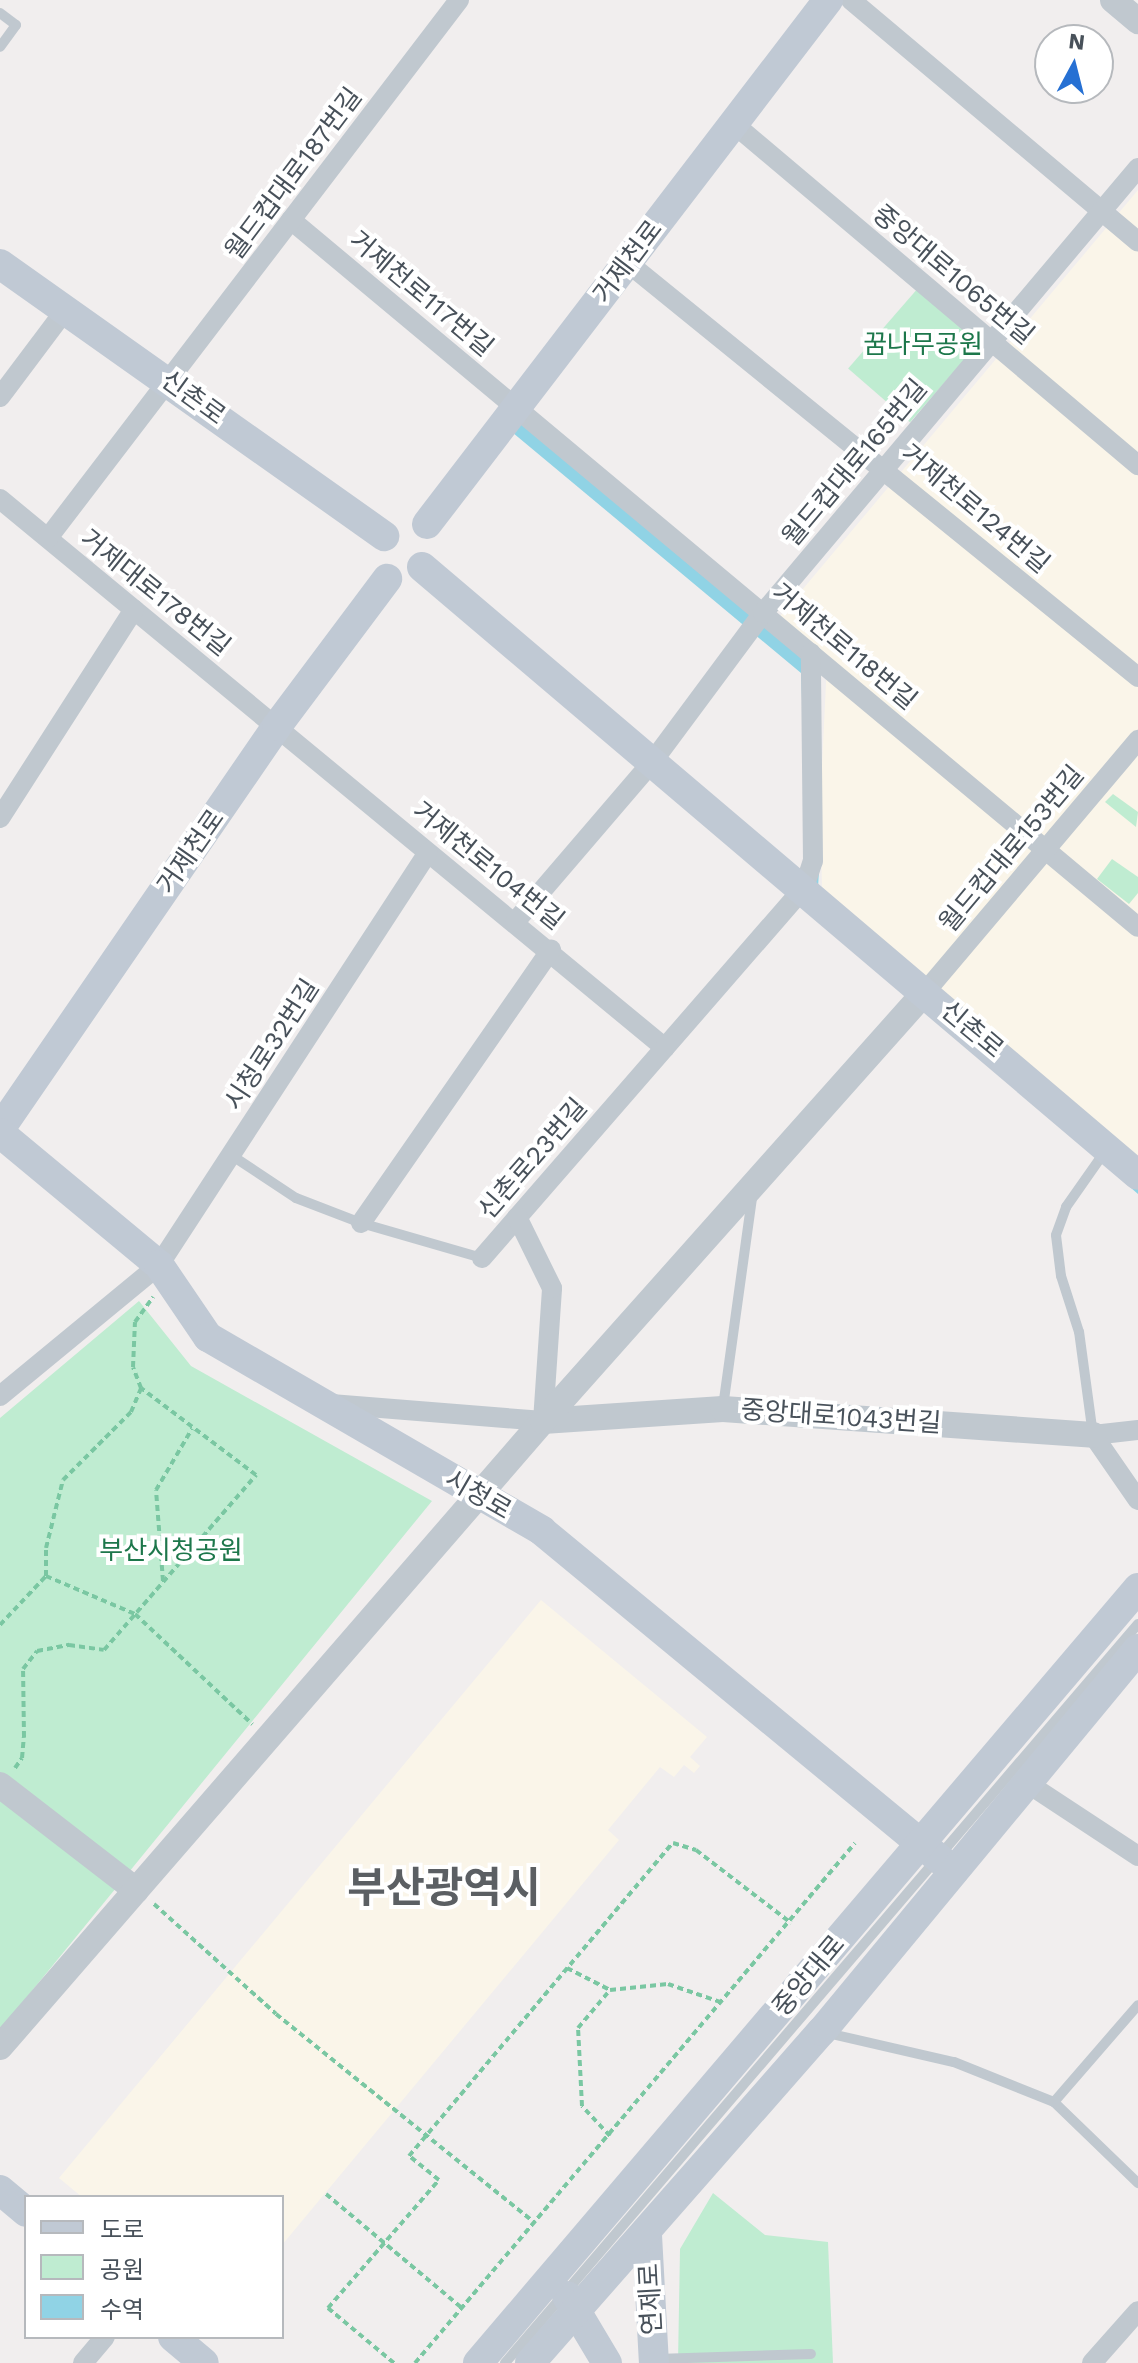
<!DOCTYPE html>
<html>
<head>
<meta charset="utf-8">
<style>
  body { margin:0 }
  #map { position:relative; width:1138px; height:2363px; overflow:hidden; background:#f1eeee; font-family:"Work Sans","Noto Sans KR",sans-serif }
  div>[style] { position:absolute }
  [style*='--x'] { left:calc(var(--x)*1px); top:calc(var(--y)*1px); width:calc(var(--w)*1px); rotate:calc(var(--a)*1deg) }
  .commercial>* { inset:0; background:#faf5e9 }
  .green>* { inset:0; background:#bfecd1; transform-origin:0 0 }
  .water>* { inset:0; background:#90d3e5 }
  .path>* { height:4px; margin-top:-2px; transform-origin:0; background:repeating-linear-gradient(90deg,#7ac7a2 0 6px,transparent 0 10px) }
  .service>* { height:10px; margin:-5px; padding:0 5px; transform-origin:5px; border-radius:5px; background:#c0c8cf }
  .minor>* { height:20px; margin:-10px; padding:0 10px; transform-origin:10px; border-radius:10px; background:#c0c8cf }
  .tertiary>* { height:26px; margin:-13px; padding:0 13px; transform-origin:13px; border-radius:13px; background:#c0c8cf }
  .secondary>* { height:30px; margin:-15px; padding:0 15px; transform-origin:15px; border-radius:15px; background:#c0c9d4 }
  span { translate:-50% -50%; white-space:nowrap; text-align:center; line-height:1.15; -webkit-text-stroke:8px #fff; paint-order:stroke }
  .street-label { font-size:26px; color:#48515a }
  .park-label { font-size:26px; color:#1d774b }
  .town-label { font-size:42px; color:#5b5f63; font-weight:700 }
  .legend { position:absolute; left:24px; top:2195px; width:260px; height:144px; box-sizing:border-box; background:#fff; border:2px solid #b6b9bd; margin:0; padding:10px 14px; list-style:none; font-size:24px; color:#48515a }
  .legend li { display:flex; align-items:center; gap:16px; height:40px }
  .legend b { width:40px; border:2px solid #b6b9bd }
  .north { position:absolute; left:1034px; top:24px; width:80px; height:80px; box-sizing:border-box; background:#fff; border:2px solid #b6b9bd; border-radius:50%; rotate:7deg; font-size:22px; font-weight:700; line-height:32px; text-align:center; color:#48515a }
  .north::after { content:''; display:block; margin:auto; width:28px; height:36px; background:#2670d3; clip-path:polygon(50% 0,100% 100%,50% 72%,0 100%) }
</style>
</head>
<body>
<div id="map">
  <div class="commercial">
    <i style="clip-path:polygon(1138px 190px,1138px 1162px,822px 887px,820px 808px,827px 662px,776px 621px)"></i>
    <i style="clip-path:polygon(541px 1600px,707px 1737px,690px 1757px,700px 1766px,694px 1773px,684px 1765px,674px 1777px,660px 1767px,608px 1830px,619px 1840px,282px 2245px,282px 2197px,82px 2197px,59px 2178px)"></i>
  </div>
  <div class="green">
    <i style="left:919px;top:287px;width:82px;height:108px;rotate:41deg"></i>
    <i style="clip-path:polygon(1113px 794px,1138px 812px,1136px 827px,1105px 802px)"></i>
    <i style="clip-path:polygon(1112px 859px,1138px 877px,1138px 893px,1129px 904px,1097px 879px)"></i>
    <i style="clip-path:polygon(139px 1301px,191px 1366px,432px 1501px,0 2030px,0 1418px)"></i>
    <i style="clip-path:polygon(713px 2193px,765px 2235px,828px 2242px,833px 2363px,678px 2363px,680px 2249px)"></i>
  </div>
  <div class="water">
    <i style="clip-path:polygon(524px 407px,814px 648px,822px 821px,818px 888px,1138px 1166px,1138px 1194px,810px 912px,801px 673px,506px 427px)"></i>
  </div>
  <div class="path">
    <i style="--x:46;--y:1576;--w:97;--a:23.1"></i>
    <i style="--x:135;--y:1614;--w:161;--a:43.2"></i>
    <i style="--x:163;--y:1581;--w:91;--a:-94.4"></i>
    <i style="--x:156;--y:1490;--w:71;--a:-59.5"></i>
    <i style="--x:0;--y:1625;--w:67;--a:-46.8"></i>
    <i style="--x:46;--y:1576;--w:28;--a:-90"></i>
    <i style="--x:46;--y:1548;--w:70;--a:-76"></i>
    <i style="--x:63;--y:1480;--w:96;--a:-45"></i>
    <i style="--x:131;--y:1412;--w:26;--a:-67"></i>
    <i style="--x:15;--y:1768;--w:12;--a:-55"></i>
    <i style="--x:22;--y:1758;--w:21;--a:-85"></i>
    <i style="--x:24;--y:1737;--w:68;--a:-90.8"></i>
    <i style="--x:23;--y:1669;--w:23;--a:-52"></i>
    <i style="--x:37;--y:1651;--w:33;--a:-11"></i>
    <i style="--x:69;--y:1645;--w:35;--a:8"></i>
    <i style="--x:104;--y:1650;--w:232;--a:-49"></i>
    <i style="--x:256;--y:1475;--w:144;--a:-142.9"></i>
    <i style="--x:141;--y:1388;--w:22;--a:-111"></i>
    <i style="--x:133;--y:1367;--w:45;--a:-87.5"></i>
    <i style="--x:135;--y:1322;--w:31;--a:-54"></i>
    <i style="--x:154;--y:1904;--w:164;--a:42"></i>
    <i style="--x:276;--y:2014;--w:333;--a:38.9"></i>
    <i style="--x:567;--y:1968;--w:48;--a:27.1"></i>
    <i style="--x:610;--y:1990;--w:58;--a:-5.9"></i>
    <i style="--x:668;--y:1984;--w:58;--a:19.1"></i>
    <i style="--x:610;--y:2136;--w:41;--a:-133"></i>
    <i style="--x:582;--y:2106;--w:78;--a:-92.9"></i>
    <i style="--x:578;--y:2028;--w:50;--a:-49.9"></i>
    <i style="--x:326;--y:2194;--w:177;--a:40"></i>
    <i style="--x:394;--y:2363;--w:86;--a:-140.2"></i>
    <i style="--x:328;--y:2308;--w:169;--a:-49.1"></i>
    <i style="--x:439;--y:2180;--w:38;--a:-141"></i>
    <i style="--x:409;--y:2156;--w:409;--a:-49.9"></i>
    <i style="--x:673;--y:1843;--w:24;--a:17"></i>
    <i style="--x:696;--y:1850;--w:120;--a:37.5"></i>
    <i style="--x:415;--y:2363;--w:681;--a:-49.76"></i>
  </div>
  <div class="service">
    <i style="--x:0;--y:13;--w:20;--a:37"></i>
    <i style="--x:16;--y:25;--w:27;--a:126"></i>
    <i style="--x:231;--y:1155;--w:78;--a:33.5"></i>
    <i style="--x:296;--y:1198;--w:70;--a:21"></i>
    <i style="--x:361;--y:1223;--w:126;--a:16.1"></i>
    <i style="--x:723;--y:1407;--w:212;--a:-82.1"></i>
    <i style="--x:1093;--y:1435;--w:104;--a:-97.7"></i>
    <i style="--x:1079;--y:1332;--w:59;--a:-107.8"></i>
    <i style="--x:1061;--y:1276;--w:41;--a:-97"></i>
    <i style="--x:1056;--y:1235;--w:30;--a:-70"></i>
    <i style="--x:1066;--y:1207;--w:70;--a:-54.9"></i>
    <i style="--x:827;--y:2033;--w:130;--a:12.9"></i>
    <i style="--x:954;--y:2062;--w:108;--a:21.8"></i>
    <i style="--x:1054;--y:2102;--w:117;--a:44"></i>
    <i style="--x:1054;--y:2102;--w:128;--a:-49.1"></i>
    <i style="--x:657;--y:2359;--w:154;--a:-1.9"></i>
    <i style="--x:505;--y:2363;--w:973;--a:-49.42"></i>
  </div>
  <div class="minor">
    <i style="--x:851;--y:0;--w:375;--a:40.1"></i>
    <i style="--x:734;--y:124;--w:529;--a:40.17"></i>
    <i style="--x:291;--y:220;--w:1103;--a:39.85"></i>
    <i style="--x:628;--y:263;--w:657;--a:39.07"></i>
    <i style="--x:0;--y:397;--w:110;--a:-53.1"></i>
    <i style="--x:0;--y:499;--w:862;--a:39.54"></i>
    <i style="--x:48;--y:538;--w:677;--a:-52.62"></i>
    <i style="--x:0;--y:818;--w:248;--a:-57.3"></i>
    <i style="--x:515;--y:922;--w:212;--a:-49.4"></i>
    <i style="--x:653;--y:761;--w:184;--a:-53.4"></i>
    <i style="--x:763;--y:613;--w:582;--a:-49.88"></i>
    <i style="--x:926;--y:991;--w:329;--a:-49.8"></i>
    <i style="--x:361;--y:1223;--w:333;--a:-55.2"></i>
    <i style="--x:482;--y:1258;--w:490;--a:-49"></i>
    <i style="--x:804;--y:888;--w:28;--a:-72"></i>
    <i style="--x:813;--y:861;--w:208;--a:-90.6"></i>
    <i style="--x:0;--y:1396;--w:206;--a:-39.5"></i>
    <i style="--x:159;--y:1265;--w:492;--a:-56.9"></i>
    <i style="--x:331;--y:1404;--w:213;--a:4.6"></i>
    <i style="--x:543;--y:1421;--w:133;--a:-86.1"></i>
    <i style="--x:552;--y:1288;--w:79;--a:-116.2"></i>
    <i style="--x:1138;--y:1430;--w:45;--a:173.7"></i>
    <i style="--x:1093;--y:1435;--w:79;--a:55.3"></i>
    <i style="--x:1027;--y:1783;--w:133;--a:33.3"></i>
    <i style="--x:83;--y:2363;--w:34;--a:-50"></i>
    <i style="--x:1092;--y:2363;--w:69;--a:-48.5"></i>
  </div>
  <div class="tertiary">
    <i style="--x:1113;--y:0;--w:33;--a:40"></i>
    <i style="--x:543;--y:1421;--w:180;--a:-3.8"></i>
    <i style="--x:723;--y:1409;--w:371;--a:4"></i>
    <i style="--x:0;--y:1785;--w:172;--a:37.7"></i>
    <i style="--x:0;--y:2047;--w:829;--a:-49.06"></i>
    <i style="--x:543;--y:1421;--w:576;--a:-48.31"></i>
  </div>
  <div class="secondary">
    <i style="--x:0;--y:264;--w:471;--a:35.3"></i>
    <i style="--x:427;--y:524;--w:660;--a:-52.57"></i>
    <i style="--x:422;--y:567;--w:939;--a:40.34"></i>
    <i style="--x:0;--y:1129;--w:489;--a:-55.5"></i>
    <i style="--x:277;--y:726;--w:184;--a:-53.2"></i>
    <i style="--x:0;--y:1133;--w:207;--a:39.7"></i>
    <i style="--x:159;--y:1265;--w:87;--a:55.8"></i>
    <i style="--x:208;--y:1337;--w:386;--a:30.1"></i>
    <i style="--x:542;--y:1531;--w:534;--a:39.53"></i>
    <i style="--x:0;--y:2190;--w:34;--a:40"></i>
    <i style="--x:647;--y:2235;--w:128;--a:86.9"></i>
    <i style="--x:567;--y:2296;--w:78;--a:59.2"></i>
    <i style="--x:173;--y:2337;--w:40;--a:40"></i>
    <i style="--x:478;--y:2363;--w:1018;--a:-49.58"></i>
    <i style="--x:530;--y:2363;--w:442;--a:-48.7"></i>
    <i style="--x:822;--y:2031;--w:496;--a:-50.4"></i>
  </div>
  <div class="street-label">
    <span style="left:294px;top:174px;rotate:-53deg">월드컵대로187번길</span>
    <span style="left:628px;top:262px;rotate:-53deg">거제천로</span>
    <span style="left:953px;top:275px;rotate:40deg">중앙대로1065번길</span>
    <span style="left:421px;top:294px;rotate:40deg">거제천로117번길</span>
    <span style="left:193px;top:398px;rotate:36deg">신촌로</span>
    <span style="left:855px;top:463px;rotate:-50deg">월드컵대로165번길</span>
    <span style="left:975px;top:509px;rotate:40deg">거제천로124번길</span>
    <span style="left:155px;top:593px;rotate:39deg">거제대로178번길</span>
    <span style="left:844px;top:647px;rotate:40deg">거제천로118번길</span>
    <span style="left:1012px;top:849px;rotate:-50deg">월드컵대로153번길</span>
    <span style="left:191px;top:852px;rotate:-55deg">거제천로</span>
    <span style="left:488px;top:866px;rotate:39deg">거제천로104번길</span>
    <span style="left:972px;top:1030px;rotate:40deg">신촌로</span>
    <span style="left:272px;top:1045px;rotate:-57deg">시청로32번길</span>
    <span style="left:533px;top:1159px;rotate:-49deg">신촌로23번길</span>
    <span style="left:841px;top:1417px;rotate:4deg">중앙대로1043번길</span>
    <span style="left:478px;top:1495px;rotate:30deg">시청로</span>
    <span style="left:809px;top:1976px;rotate:-50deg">중앙대로</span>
    <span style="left:651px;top:2299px;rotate:-93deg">연제로</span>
  </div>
  <div class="park-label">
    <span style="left:923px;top:345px">꿈나무공원</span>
    <span style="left:171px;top:1551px">부산시청공원</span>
  </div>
  <div class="town-label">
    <span style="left:444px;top:1888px">부산광역시</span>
  </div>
  <ul class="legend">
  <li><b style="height:10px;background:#c0c9d4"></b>도로</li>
  <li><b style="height:22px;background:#bfecd1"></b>공원</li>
  <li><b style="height:22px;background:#90d3e5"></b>수역</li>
  </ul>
  <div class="north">N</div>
</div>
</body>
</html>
